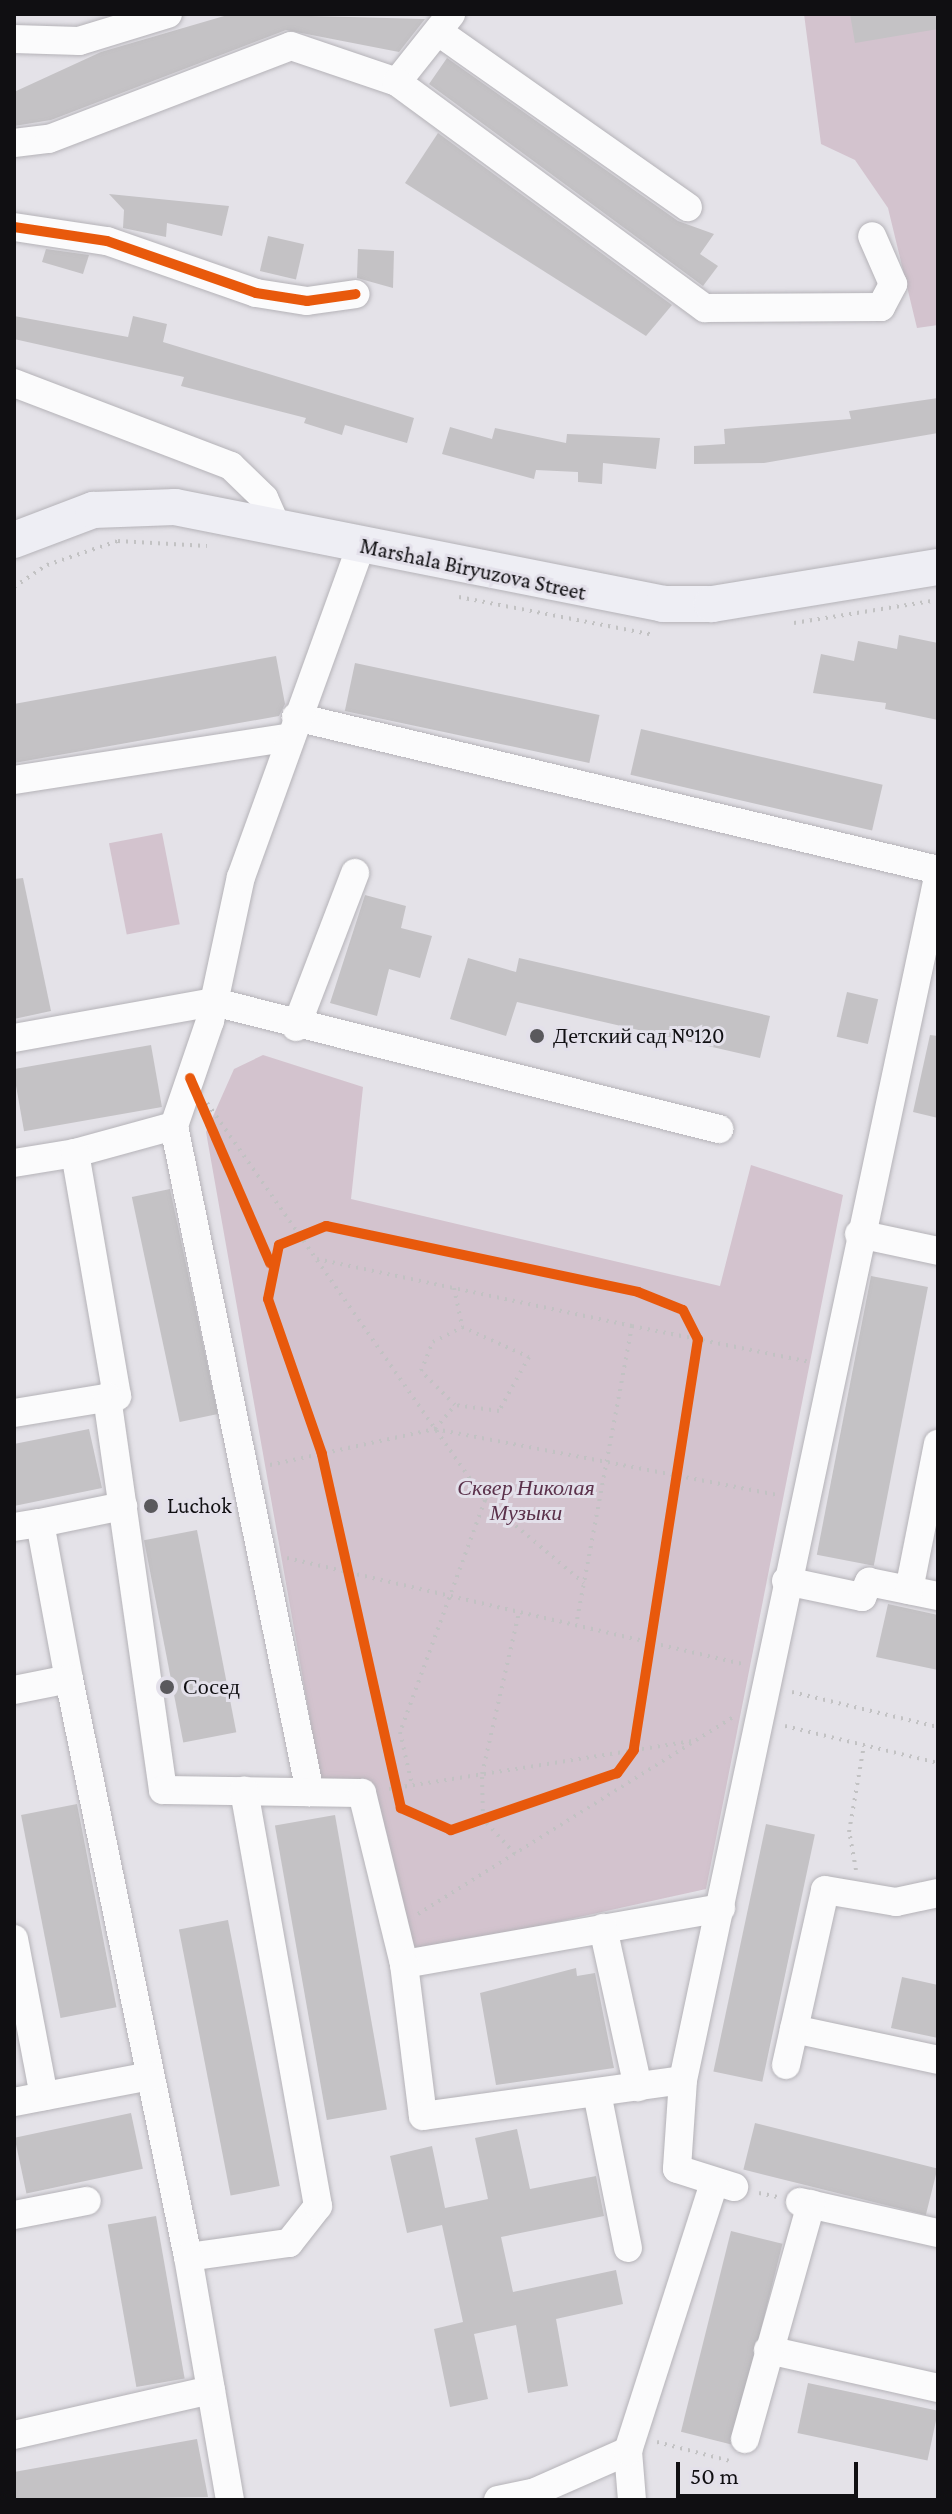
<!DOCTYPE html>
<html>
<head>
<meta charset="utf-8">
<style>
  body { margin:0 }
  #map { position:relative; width:952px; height:2514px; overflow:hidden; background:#e4e2e8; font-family:"Crimson Pro",serif }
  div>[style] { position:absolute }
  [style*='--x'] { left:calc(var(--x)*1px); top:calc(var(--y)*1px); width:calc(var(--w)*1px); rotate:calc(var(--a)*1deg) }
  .green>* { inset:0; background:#d3c3ce; transform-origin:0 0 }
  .building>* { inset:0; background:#c4c2c5; transform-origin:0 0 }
  .path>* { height:4px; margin-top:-2px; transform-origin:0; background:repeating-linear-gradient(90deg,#c2c2c3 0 2px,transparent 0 8px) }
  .roads { filter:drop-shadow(0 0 2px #b5b3b8) drop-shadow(0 0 2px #b5b3b8) }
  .minor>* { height:28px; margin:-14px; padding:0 14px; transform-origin:14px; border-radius:14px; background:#fbfbfc }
  .major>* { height:36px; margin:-18px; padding:0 18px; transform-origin:18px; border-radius:18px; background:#eeeef4 }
  .cycleway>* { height:10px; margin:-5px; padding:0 5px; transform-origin:5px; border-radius:5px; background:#e8590c }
  .dots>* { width:22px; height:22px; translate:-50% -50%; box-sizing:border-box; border:4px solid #e3e0ea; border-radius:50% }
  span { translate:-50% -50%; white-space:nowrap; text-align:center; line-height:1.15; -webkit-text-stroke:6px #e3e0ea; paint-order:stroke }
  .street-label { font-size:22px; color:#100f12 }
  .poi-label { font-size:22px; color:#100f12 }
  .left { translate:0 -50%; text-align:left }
  .park-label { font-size:22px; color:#5b314b; font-style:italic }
  .frame { position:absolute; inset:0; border:16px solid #100f12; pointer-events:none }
  .scale { position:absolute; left:676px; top:2462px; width:182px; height:36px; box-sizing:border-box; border:4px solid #100f12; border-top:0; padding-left:10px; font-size:24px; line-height:28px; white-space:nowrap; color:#100f12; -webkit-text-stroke:6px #e3e0ea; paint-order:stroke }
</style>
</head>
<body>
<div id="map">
  <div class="green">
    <i style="clip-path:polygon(804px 14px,938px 14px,938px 325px,917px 328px,888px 208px,855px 160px,821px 144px)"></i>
    <i style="left:162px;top:833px;width:93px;height:54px;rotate:79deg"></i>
    <i style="clip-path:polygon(263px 1055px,363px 1087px,351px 1199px,720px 1286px,751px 1165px,843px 1195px,706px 1889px,412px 1954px,369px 1781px,321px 1781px,206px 1132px,234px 1069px)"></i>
  </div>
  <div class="building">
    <i style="clip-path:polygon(231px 14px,425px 19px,399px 52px,286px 30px,51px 120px,14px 126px,14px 92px,101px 52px)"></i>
    <i style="clip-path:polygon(850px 14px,938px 14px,938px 29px,855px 43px)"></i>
    <i style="clip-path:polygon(447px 58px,678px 221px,714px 234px,700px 254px,718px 266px,703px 286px,429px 84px)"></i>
    <i style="clip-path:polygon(438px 133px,672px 305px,646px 336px,405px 183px)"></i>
    <i style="clip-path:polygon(109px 194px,229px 206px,222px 236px,167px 223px,166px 237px,123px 228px,124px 210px)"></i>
    <i style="left:268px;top:236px;width:37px;height:36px;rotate:13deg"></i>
    <i style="clip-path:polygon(46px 249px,89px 255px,83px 274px,42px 262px)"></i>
    <i style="clip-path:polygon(358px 249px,394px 251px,393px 288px,357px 278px)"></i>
    <i style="clip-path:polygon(14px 316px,128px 337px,133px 316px,167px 324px,163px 342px,414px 418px,407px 443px,345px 425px,342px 435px,304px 423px,306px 418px,181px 386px,184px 377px,14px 339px)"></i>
    <i style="clip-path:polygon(938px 398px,938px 433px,764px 463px,694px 464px,694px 446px,725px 444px,724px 429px,851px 419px,849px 411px)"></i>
    <i style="clip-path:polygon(450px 427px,492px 439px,495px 428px,566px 443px,567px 434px,660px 438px,656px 469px,603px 463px,602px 484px,578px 482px,578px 472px,536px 470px,534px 479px,442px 454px)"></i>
    <i style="clip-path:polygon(899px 635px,938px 643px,938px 720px,885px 709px,886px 703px,813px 693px,821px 654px,854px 661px,858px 641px,897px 649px)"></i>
    <i style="clip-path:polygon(276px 656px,285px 704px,279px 716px,14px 763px,14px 704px)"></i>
    <i style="left:355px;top:663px;width:250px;height:49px;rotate:12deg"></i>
    <i style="left:641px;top:729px;width:248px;height:47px;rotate:13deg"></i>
    <i style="clip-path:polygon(23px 878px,51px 1011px,14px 1019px,14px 879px)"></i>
    <i style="clip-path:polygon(365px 895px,406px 906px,401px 928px,432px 936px,420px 978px,389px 969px,377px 1016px,330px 1003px)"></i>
    <i style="clip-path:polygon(468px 958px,516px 972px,519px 958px,770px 1016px,760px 1058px,517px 1002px,506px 1036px,450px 1019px)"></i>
    <i style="left:847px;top:992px;width:32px;height:46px;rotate:13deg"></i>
    <i style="clip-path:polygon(930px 1035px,938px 1036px,938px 1118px,913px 1112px)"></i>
    <i style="left:151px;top:1045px;width:63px;height:140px;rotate:80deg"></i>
    <i style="left:170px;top:1189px;width:230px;height:39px;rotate:78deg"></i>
    <i style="left:871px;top:1276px;width:58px;height:284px;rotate:11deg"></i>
    <i style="clip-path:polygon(89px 1429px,102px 1488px,14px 1506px,14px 1444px)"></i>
    <i style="left:197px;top:1530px;width:206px;height:54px;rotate:79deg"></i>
    <i style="clip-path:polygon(888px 1604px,938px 1615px,938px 1670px,876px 1657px)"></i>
    <i style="left:77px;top:1804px;width:207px;height:57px;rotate:79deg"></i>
    <i style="left:335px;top:1815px;width:299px;height:61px;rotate:80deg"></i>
    <i style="left:766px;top:1824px;width:50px;height:253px;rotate:12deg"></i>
    <i style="left:228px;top:1920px;width:271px;height:50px;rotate:79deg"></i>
    <i style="clip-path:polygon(576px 1968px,577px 1976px,595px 1973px,614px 2068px,496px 2085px,480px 1993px)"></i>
    <i style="clip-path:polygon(902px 1977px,938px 1985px,938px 2038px,891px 2028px)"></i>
    <i style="left:131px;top:2113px;width:57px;height:119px;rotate:78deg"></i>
    <i style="left:755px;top:2123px;width:188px;height:48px;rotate:14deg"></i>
    <i style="clip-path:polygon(517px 2129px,530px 2189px,596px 2176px,604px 2216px,501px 2237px,513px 2292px,616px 2270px,623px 2304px,556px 2319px,568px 2386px,528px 2393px,516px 2325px,474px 2334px,488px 2399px,450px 2407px,434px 2329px,463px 2322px,442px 2225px,407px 2233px,390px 2156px,432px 2146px,445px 2208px,488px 2199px,475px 2138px)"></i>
    <i style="left:156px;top:2216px;width:165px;height:49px;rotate:80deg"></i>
    <i style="left:731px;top:2231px;width:53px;height:207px;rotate:14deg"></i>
    <i style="left:808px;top:2383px;width:133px;height:51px;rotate:12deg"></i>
    <i style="clip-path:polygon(197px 2439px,208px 2497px,14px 2500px,14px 2472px)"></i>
  </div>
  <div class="path">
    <i style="--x:14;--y:587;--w:40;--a:-34"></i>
    <i style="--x:47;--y:565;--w:75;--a:-18.7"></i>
    <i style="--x:118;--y:541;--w:89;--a:3.2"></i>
    <i style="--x:459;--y:597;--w:195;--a:11"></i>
    <i style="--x:794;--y:623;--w:146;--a:-9.1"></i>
    <i style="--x:207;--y:1103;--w:485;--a:55"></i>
    <i style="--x:485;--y:1500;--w:247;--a:110.1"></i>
    <i style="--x:400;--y:1732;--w:54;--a:77.2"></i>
    <i style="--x:317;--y:1259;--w:322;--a:12"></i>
    <i style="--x:632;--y:1326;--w:304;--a:100.6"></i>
    <i style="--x:454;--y:1288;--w:40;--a:78"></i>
    <i style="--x:632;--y:1326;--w:182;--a:11.4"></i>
    <i style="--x:462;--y:1327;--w:73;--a:24.1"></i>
    <i style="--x:529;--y:1357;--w:62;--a:119.1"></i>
    <i style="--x:499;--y:1411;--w:44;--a:-172.2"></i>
    <i style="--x:455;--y:1405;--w:48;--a:-135"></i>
    <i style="--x:421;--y:1371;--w:31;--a:-68"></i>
    <i style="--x:433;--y:1342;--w:33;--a:-27"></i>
    <i style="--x:435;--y:1429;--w:30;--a:-50"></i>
    <i style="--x:270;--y:1465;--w:169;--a:-12.3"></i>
    <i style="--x:435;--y:1429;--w:350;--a:10.9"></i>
    <i style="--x:485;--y:1500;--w:129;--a:40"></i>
    <i style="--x:287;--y:1558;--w:471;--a:13.1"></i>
    <i style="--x:792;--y:1692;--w:150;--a:13.5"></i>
    <i style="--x:785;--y:1726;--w:157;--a:13.6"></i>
    <i style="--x:389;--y:1789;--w:307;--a:-9"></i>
    <i style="--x:515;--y:1854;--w:47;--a:-132.4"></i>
    <i style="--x:483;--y:1819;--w:45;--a:-91.3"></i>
    <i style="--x:482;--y:1774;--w:166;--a:-77.1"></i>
    <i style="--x:856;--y:1870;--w:39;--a:-100"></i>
    <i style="--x:849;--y:1832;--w:88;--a:-80.2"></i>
    <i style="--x:418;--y:1914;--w:372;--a:-32"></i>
    <i style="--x:759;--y:2193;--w:19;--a:12"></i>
    <i style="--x:657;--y:2442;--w:75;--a:14.6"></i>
  </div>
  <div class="roads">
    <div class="minor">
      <i style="--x:440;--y:33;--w:303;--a:35.1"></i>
      <i style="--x:14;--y:39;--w:65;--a:1.8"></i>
      <i style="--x:79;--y:41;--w:93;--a:-16.9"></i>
      <i style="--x:397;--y:82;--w:87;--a:-51.5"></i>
      <i style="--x:14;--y:143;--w:35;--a:-7"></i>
      <i style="--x:49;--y:139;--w:259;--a:-21"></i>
      <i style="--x:291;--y:46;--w:112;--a:18.8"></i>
      <i style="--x:397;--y:82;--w:382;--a:36.3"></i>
      <i style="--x:705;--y:308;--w:176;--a:-0.3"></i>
      <i style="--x:881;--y:307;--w:26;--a:-62"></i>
      <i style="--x:893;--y:284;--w:52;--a:-113.6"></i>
      <i style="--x:14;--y:227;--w:94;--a:8.6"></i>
      <i style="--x:107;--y:241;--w:158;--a:19.2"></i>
      <i style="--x:256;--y:293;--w:52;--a:8.9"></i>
      <i style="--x:307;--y:301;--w:49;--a:-8.1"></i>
      <i style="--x:14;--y:383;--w:232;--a:20.9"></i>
      <i style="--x:231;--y:466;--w:46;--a:44.1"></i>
      <i style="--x:264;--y:498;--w:32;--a:66"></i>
      <i style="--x:296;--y:717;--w:660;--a:13.4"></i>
      <i style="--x:14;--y:780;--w:280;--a:-8.8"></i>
      <i style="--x:296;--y:1027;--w:165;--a:-69"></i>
      <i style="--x:14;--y:1038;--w:203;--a:-10.2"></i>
      <i style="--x:214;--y:1002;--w:521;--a:14.12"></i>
      <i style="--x:174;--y:1126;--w:680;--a:78.46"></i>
      <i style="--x:75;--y:1153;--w:103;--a:-15.3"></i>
      <i style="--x:174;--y:1126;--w:111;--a:-71.1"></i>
      <i style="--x:210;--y:1021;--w:147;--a:-77.9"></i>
      <i style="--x:241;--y:877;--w:353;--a:-70.1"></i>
      <i style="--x:14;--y:1163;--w:62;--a:-9.3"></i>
      <i style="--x:75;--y:1153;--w:247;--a:80.2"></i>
      <i style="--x:117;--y:1396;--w:104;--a:170.6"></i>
      <i style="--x:859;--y:1234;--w:81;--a:12.1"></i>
      <i style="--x:107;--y:1397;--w:397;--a:81.9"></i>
      <i style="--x:163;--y:1790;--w:199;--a:0.9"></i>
      <i style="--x:362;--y:1793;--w:176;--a:76.2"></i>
      <i style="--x:404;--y:1964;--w:322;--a:-10"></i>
      <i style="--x:40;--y:1523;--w:85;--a:-11.6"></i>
      <i style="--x:14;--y:1527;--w:26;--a:-9"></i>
      <i style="--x:40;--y:1523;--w:159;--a:79.5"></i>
      <i style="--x:69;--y:1679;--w:56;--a:168.7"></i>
      <i style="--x:786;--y:1581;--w:78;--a:11.9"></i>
      <i style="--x:862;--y:1597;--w:17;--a:-65"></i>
      <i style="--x:869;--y:1582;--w:70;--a:11.5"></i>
      <i style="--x:909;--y:1590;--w:149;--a:-78.8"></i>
      <i style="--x:69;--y:1679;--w:590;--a:78.37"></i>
      <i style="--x:188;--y:2257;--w:102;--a:-7.9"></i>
      <i style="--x:289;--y:2243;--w:47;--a:-51.9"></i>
      <i style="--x:318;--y:2206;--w:422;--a:-100.1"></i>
      <i style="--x:603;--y:1928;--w:163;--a:77.6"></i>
      <i style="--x:14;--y:1939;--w:160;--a:79.2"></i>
      <i style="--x:404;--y:1964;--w:153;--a:82.9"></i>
      <i style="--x:423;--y:2116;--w:262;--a:-7.9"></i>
      <i style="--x:683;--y:2080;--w:89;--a:93.9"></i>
      <i style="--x:677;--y:2169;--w:60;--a:17.5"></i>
      <i style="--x:794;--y:2029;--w:147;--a:12.1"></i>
      <i style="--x:786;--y:2065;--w:179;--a:-77.4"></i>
      <i style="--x:825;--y:1890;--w:72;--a:9.6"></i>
      <i style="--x:896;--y:1902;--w:43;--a:-12.1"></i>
      <i style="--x:683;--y:2080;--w:1230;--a:-78.03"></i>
      <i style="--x:597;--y:2093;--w:158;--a:78.7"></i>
      <i style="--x:14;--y:2102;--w:138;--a:-10.8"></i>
      <i style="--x:800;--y:2202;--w:141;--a:12.7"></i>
      <i style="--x:14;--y:2215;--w:74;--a:-10.9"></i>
      <i style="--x:188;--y:2257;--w:247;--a:80.2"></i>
      <i style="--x:768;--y:2350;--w:174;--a:12.6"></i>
      <i style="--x:14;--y:2435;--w:202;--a:-12.9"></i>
      <i style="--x:745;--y:2439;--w:244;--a:-74.3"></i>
      <i style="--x:498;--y:2500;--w:38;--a:-12"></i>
      <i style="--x:535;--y:2492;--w:102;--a:-23.8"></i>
      <i style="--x:632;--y:2500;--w:49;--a:-94.7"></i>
      <i style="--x:628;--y:2451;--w:281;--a:-72.2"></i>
    </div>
    <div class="major">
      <i style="--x:14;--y:540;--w:85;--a:-20.8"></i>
      <i style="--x:93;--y:510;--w:82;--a:-2.1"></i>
      <i style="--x:175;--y:507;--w:498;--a:11.2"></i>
      <i style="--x:663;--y:604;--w:49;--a:0"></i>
      <i style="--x:712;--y:604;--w:229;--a:-9.3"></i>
    </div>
  </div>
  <div class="cycleway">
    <i style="--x:14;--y:227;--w:94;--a:8.6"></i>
    <i style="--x:107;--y:241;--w:158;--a:19.2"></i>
    <i style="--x:256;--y:293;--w:52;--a:8.9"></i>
    <i style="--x:307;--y:301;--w:49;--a:-8.1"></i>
    <i style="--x:190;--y:1078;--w:202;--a:66.6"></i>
    <i style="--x:326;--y:1226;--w:319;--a:11.9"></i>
    <i style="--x:638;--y:1292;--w:48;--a:21.8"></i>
    <i style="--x:683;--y:1310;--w:33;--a:63"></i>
    <i style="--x:698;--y:1339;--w:416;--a:98.9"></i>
    <i style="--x:634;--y:1750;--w:29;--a:126"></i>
    <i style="--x:617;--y:1773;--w:176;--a:161"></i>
    <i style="--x:451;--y:1830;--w:55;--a:-156.3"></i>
    <i style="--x:401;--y:1808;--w:363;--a:-102.6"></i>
    <i style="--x:322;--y:1454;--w:164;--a:-109.2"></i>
    <i style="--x:268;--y:1299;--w:55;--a:-78.5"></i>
    <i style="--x:279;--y:1245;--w:51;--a:-22"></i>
  </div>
  <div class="dots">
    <i style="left:537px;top:1036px;background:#5a595d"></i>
    <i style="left:151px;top:1506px;background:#5a595d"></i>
    <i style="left:167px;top:1687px;background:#5a595d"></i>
  </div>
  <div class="street-label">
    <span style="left:473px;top:569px;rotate:12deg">Marshala Biryuzova Street</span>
  </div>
  <div class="poi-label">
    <span class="left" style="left:553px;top:1036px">Детский сад №120</span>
    <span class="left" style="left:167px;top:1506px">Luchok</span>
    <span class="left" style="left:183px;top:1687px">Сосед</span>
  </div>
  <div class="park-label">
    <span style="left:526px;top:1500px">Сквер Николая<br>Музыки</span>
  </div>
  <div class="frame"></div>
  <div class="scale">50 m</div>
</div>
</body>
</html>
